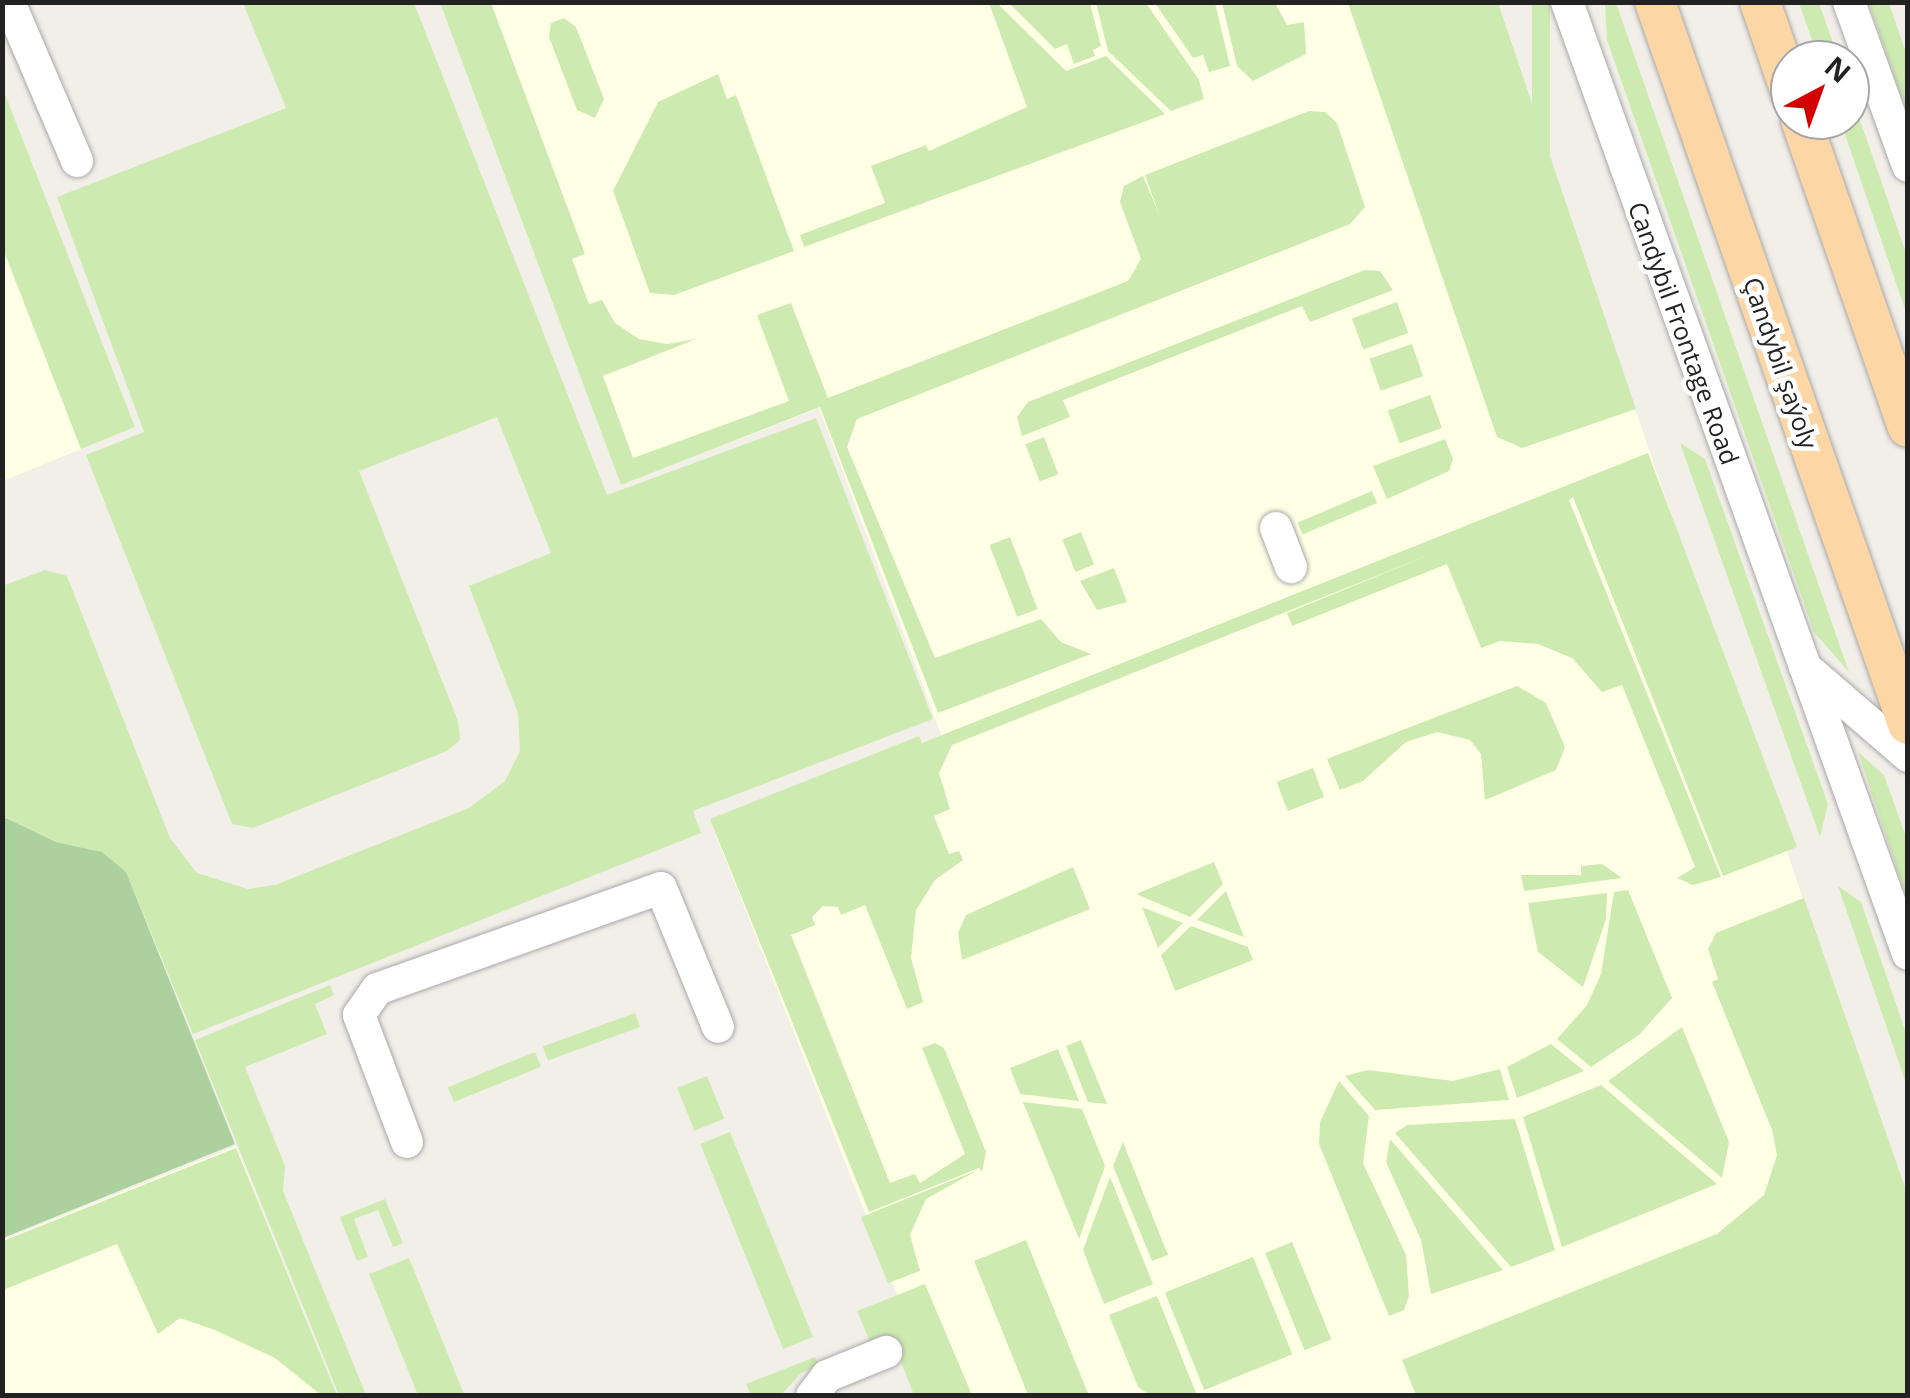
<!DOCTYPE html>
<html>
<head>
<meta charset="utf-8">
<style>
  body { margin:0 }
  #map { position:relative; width:1910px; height:1398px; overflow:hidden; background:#f2efe9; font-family:"Open Sans",sans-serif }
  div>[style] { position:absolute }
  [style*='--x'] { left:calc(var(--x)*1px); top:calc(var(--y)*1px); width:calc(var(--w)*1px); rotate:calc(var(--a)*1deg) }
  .education>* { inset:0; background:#ffffe5 }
  .grass>* { inset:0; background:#cdebb0; transform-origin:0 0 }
  .forest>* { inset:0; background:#add19e }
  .roads { filter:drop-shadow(0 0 2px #a9a9a9) drop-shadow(0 0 2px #a9a9a9) }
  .minor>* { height:32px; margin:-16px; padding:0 16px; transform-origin:16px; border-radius:16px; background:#fff }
  .major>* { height:40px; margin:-20px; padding:0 20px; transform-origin:20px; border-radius:20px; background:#fcd6a4 }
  span { translate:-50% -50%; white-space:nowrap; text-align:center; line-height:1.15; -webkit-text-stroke:9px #fff; paint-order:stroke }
  .street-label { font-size:25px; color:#222 }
  .frame { position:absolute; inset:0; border:5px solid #222; pointer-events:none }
  .north { position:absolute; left:1770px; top:40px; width:100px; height:100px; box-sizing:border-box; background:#fff; border:2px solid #a7a7a7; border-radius:50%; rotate:41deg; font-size:28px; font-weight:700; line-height:40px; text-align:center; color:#222 }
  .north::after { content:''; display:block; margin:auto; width:35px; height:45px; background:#d40000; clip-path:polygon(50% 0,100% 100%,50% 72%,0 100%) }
</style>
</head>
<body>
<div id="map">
  <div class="education">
    <i style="clip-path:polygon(440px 3px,1496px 3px,1907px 1202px,1907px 1395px,937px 1395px,717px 838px,946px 747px,819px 408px,621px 485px)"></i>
    <i style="clip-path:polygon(2px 89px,135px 427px,3px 481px,2px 481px)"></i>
    <i style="clip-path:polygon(236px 1146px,337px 1395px,3px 1396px,3px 1240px)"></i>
  </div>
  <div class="grass">
    <i style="clip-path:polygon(243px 3px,414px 3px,607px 495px,816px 418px,933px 719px,693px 811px,701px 833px,193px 1034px,126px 872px,102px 852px,56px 842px,3px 816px,2px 586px,45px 570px,67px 576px,170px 838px,197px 873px,248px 889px,275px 885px,469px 808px,505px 781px,520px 751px,518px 713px,469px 586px,551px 553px,497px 417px,359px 471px,458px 721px,460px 740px,447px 751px,253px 828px,232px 824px,86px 455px,144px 432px,57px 197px,286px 108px)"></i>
    <i style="clip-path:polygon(440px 3px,491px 3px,585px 254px,572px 259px,589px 304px,602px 300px,615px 323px,639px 339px,667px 344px,696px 339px,603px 376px,633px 458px,789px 401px,757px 315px,791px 303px,828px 398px,1128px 281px,1141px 259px,1120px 202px,1124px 186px,1143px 176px,1159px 214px,1145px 175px,1309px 111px,1325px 112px,1337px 123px,1365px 207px,1350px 224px,857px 419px,847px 447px,935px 658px,1041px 619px,1061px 642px,1091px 654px,938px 713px,820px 407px,621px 485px)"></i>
    <i style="clip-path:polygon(989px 3px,997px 3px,1066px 71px,1106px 56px,1165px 114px,804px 247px,800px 235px,885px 203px,871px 166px,926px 145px,929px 151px,1027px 107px)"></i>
    <i style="clip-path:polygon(1009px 3px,1090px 3px,1101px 46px,1093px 50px,1095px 56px,1074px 64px,1067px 44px,1055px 49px)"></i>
    <i style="clip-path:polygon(1096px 3px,1146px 3px,1199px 80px,1204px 99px,1171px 111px,1108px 51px)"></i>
    <i style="clip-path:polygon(1155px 3px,1215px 3px,1230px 66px,1209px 72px,1203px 55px,1193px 58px)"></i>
    <i style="clip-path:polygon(1222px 3px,1275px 3px,1287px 25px,1304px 22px,1306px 54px,1253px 81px,1237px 66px)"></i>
    <i style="clip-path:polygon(1348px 3px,1498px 3px,1636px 409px,1522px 448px,1497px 437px)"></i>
    <i style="left:1532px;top:3px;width:18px;height:417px"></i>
    <i style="clip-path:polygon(1605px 3px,1616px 3px,1849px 672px,1814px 632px,1607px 40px)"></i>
    <i style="clip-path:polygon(1799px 3px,1819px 3px,1839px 60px,1819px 60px)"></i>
    <i style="clip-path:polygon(1869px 3px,1889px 3px,1907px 56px,1907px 112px)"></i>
    <i style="clip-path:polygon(564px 18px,576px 27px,604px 99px,595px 118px,577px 110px,549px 37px,551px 23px)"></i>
    <i style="clip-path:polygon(718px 74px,727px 99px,736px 95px,794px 251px,674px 295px,650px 293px,613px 191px,658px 102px)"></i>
    <i style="clip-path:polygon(3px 89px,135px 427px,81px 449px,3px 249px)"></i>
    <i style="clip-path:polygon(1850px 91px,1907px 256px,1907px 315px,1840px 120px,1850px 120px)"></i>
    <i style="clip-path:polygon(1365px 270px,1380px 271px,1393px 290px,1310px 322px,1302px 306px,1063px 400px,1070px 417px,1022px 436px,1017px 417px,1028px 402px)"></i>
    <i style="left:1397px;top:302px;width:33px;height:48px;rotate:70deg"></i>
    <i style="left:1412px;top:344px;width:34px;height:45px;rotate:71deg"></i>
    <i style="left:1430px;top:395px;width:35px;height:45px;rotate:70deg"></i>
    <i style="left:1044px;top:437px;width:40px;height:20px;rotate:69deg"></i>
    <i style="clip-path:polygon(1445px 439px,1453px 459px,1449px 471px,1387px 499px,1373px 466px)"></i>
    <i style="clip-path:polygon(1680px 443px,1705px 459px,1828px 804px,1820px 837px)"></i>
    <i style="clip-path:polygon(1648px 453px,1797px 847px,1723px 876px,1573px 497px,1569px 500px,1721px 877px,1693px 885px,1677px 878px,1695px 867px,1622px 685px,1602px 692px,1572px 658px,1538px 644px,1500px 641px,1481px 648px,1447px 564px,1292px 626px,1287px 613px,1439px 551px,952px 745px,939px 773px,950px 809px,934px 816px,949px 854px,959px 851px,963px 860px,935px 880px,916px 910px,911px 958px,923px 1002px,907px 1009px,865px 905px,841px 915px,838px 907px,823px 906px,812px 917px,815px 925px,791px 935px,890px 1183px,915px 1174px,920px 1183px,965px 1154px,922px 1048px,935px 1043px,944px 1048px,986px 1152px,982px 1172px,979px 1168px,869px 1212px,710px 819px,919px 736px,922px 743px)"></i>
    <i style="left:1372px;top:491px;width:13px;height:81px;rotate:67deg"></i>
    <i style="left:1081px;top:532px;width:35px;height:20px;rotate:68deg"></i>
    <i style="left:1010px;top:537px;width:77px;height:22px;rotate:69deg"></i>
    <i style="clip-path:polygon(1114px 568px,1127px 602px,1097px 610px,1080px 581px)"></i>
    <i style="clip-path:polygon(1517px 686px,1546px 703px,1565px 747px,1556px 770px,1485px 800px,1481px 754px,1470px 740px,1437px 732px,1406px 742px,1363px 781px,1340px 790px,1327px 759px)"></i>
    <i style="clip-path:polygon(1858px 752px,1884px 775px,1907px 840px,1907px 899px)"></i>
    <i style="left:1313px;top:768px;width:31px;height:39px;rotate:69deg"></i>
    <i style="clip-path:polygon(1214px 862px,1223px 884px,1190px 917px,1136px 894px)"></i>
    <i style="clip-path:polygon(1602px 864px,1622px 878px,1524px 891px,1521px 875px,1581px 875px,1581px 866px)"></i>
    <i style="clip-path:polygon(1073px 867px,1090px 909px,962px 960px,958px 933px,966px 915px)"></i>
    <i style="clip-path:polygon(1838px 886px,1861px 902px,1907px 1036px,1907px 1086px)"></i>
    <i style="clip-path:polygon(1628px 890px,1672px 998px,1639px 1035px,1591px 1067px,1557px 1039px,1587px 1005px,1601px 974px,1614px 892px)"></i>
    <i style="clip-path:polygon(1226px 891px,1244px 937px,1197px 920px)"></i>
    <i style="clip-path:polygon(1607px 893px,1606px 919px,1583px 987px,1538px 952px,1528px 903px)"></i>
    <i style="clip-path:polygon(1804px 898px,1907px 1193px,1907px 1395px,1416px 1395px,1402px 1360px,1717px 1234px,1764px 1195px,1777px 1155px,1772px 1130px,1712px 982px,1718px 979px,1708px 949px,1716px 933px)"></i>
    <i style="clip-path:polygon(1142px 907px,1183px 923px,1158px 948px)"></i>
    <i style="clip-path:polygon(1191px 926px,1248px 947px,1253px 960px,1175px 991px,1161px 955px)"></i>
    <i style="clip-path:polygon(330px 985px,334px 995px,315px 1004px,327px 1034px,245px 1067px,285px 1166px,283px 1191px,366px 1395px,339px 1395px,195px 1040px)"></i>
    <i style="left:635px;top:1013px;width:15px;height:98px;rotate:70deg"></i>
    <i style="clip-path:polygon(1682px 1027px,1729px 1142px,1722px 1178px,1608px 1081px)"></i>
    <i style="clip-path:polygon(1081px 1040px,1107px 1104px,1088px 1102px,1066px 1046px)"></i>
    <i style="clip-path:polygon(1551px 1044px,1584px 1071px,1517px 1098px,1507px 1067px)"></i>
    <i style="clip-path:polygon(1058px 1049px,1079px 1101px,1020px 1094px,1010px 1068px)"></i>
    <i style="left:535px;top:1052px;width:16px;height:94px;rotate:68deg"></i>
    <i style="clip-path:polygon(1500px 1069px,1509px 1100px,1375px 1110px,1345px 1076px,1368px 1070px,1453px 1081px)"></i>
    <i style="left:707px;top:1076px;width:46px;height:32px;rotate:68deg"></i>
    <i style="clip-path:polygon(1339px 1081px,1369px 1116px,1363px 1163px,1406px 1255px,1409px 1296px,1404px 1310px,1389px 1316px,1319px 1144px,1320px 1122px)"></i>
    <i style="clip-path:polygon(1601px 1085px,1717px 1184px,1562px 1247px,1523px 1117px)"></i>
    <i style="clip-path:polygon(1023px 1102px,1082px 1109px,1105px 1166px,1079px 1239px)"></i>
    <i style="clip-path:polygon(1515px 1119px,1555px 1250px,1511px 1267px,1395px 1133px,1407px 1125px)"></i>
    <i style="left:730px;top:1132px;width:221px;height:32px;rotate:68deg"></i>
    <i style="clip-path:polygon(1390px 1139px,1503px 1270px,1431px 1294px,1421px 1240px,1386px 1162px)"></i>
    <i style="clip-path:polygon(1123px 1142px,1168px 1255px,1152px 1261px,1113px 1166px)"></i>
    <i style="clip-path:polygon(236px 1148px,337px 1395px,321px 1395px,275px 1358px,215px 1330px,180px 1318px,158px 1334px,117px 1244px,3px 1290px,3px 1241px)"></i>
    <i style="clip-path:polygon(978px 1170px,926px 1199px,910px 1235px,920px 1271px,888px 1283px,861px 1217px)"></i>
    <i style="clip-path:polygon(1110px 1177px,1153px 1284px,1104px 1304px,1083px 1250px)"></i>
    <i style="clip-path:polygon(385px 1199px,403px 1243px,393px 1247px,378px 1210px,354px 1219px,368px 1257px,357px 1261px,340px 1217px)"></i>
    <i style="clip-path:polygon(1026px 1240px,1087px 1391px,1090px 1395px,1028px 1395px,974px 1261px)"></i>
    <i style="left:1292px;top:1242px;width:105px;height:29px;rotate:68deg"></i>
    <i style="left:1253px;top:1257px;width:105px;height:95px;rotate:68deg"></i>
    <i style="left:409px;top:1258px;width:148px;height:43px;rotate:68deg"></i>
    <i style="clip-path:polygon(925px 1284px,972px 1395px,914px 1395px,892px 1339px,872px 1346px,857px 1311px)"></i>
    <i style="clip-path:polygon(1157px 1296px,1196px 1393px,1189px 1395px,1150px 1395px,1138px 1387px,1109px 1315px)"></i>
    <i style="clip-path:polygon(815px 1357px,819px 1365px,801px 1373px,781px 1395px,751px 1395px,746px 1384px)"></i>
  </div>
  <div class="forest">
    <i style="clip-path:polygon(2px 816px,56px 842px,102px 852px,126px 872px,235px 1144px,3px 1238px)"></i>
  </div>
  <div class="roads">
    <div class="minor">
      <i style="--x:9;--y:2;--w:173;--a:66.8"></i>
      <i style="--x:1567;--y:2;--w:1011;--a:70.29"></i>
      <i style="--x:1849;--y:2;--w:174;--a:70.2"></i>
      <i style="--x:1276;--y:528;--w:42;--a:69"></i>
      <i style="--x:1805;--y:667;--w:136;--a:40.8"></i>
      <i style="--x:407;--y:1142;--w:136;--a:-110.7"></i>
      <i style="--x:359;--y:1015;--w:32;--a:-55"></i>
      <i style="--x:377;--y:989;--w:301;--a:-19.6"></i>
      <i style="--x:661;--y:888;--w:150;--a:67.7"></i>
      <i style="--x:812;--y:1396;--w:25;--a:-53"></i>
      <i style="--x:827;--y:1376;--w:64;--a:-22.1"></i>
    </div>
    <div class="major">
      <i style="--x:1655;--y:2;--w:765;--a:70.69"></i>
      <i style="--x:1760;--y:2;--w:92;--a:71"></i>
      <i style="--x:1801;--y:120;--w:325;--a:70.8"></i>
    </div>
  </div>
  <div class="street-label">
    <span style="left:1684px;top:333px;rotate:70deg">Candybil Frontage Road</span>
    <span style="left:1781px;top:363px;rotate:71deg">Çandybil şaýoly</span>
  </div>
  <div class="frame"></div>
  <div class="north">N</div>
</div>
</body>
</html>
